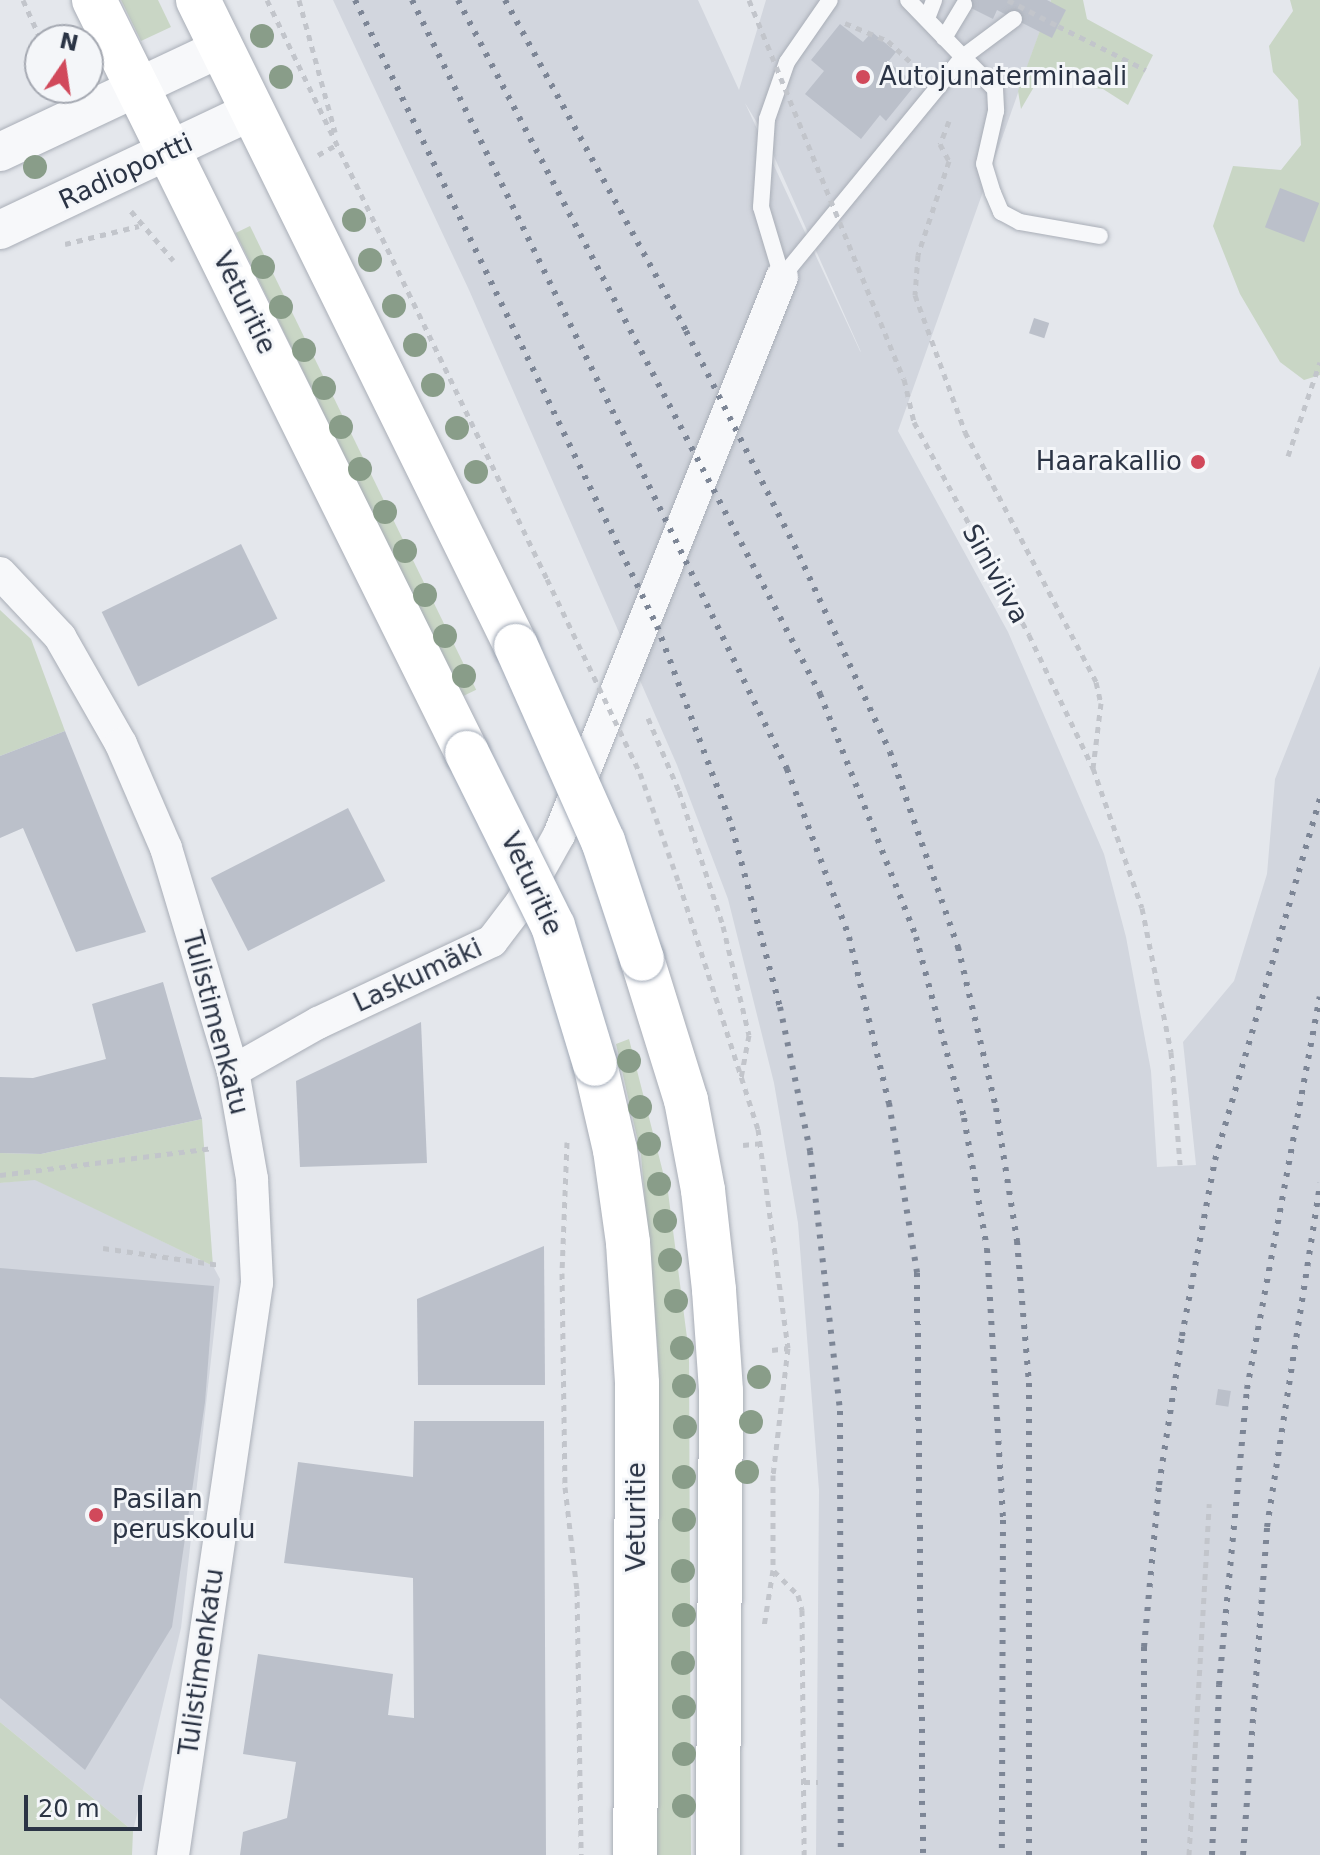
<!DOCTYPE html>
<html>
<head>
<meta charset="utf-8">
<style>
  body { margin:0 }
  #map { position:relative; width:1320px; height:1855px; overflow:hidden; background:#e4e7ec; font-family:"DejaVu Sans",sans-serif }
  div>[style] { position:absolute }
  [style*='--x'] { left:calc(var(--x)*1px); top:calc(var(--y)*1px); width:calc(var(--w)*1px); rotate:calc(var(--a)*1deg) }
  .built>* { inset:0; background:#d2d6de }
  .green>* { inset:0; background:#c9d6c5; transform-origin:0 0 }
  .building>* { inset:0; background:#bbc0ca; transform-origin:0 0 }
  .path>* { height:5px; margin-top:-2.5px; transform-origin:0; background:repeating-linear-gradient(90deg,#c2c5cb 0 6px,transparent 0 12px) }
  .roads { filter:drop-shadow(0 0 2px #a9aeb7) drop-shadow(0 0 2px #a9aeb7) }
  .service>* { height:16px; margin:-8px; padding:0 8px; transform-origin:8px; border-radius:8px; background:#f7f8fa }
  .minor>* { height:32px; margin:-16px; padding:0 16px; transform-origin:16px; border-radius:16px; background:#f7f8fa }
  .tertiary>* { height:38px; margin:-19px; padding:0 19px; transform-origin:19px; border-radius:19px; background:#f7f8fa }
  .primary>* { height:44px; margin:-22px; padding:0 22px; transform-origin:22px; border-radius:22px; background:#fff }
  .rail>* { height:6px; margin-top:-3px; transform-origin:0; background:repeating-linear-gradient(90deg,#7d8696 0 4px,transparent 0 12px) }
  .path-bridge>* { height:5px; margin-top:-2.5px; transform-origin:0; background:repeating-linear-gradient(90deg,#c2c5cb 0 6px,transparent 0 12px) }
  .bridges { filter:drop-shadow(0 0 2px #a3abb8) drop-shadow(0 0 2px #a3abb8) }
  .primary-bridge>* { height:44px; margin:-22px; padding:0 22px; transform-origin:22px; border-radius:22px; background:#fff }
  .trees>* { width:24px; height:24px; margin:-12px; border-radius:50%; background:#899d89 }
  .dots>* { width:22px; height:22px; translate:-50% -50%; box-sizing:border-box; border:4px solid #f4f6f9; border-radius:50% }
  span { translate:-50% -50%; white-space:nowrap; text-align:center; line-height:1.15; -webkit-text-stroke:6px #f4f6f9; paint-order:stroke }
  .poi-label { font-size:26px; color:#2b3445 }
  .left { translate:0 -50%; text-align:left }
  .right { translate:-100% -50%; text-align:right }
  .street-label { font-size:26px; color:#2b3445 }
  .north { position:absolute; left:24px; top:24px; width:80px; height:80px; box-sizing:border-box; background:#f4f6f9; border:2px solid #a4a8b1; border-radius:50%; rotate:13deg; font-size:22px; font-weight:700; line-height:32px; text-align:center; color:#2b3445 }
  .north::after { content:''; display:block; margin:auto; width:28px; height:36px; background:#d1495b; clip-path:polygon(50% 0,100% 100%,50% 72%,0 100%) }
  .scale { position:absolute; left:24px; top:1795px; width:118px; height:36px; box-sizing:border-box; border:4px solid #2b3445; border-top:0; padding-left:10px; font-size:24px; line-height:28px; white-space:nowrap; color:#2b3445; -webkit-text-stroke:6px #f4f6f9; paint-order:stroke }
</style>
</head>
<body>
<div id="map">
  <div class="built">
    <i style="clip-path:polygon(evenodd,333px 0,698px 0,739px 90px,766px 0,1051px 0,898px 431px,1008px 632px,1104px 854px,1126px 937px,1151px 1071px,1157px 1167px,1196px 1165px,1183px 1042px,1234px 981px,1267px 874px,1275px 779px,1320px 666px,1320px 1855px,816px 1855px,819px 1490px,798px 1223px,774px 1083px,728px 899px,677px 765px,469px 290px,333px 0,745px 103px,765px 136px,861px 352px,860px 351px,745px 103px)"></i>
    <i style="clip-path:polygon(35px 1179px,213px 1266px,220px 1279px,181px 1628px,133px 1831px,0 1722px,0 1183px)"></i>
  </div>
  <div class="green">
    <i style="clip-path:polygon(121px 0,158px 0,171px 27px,141px 41px)"></i>
    <i style="clip-path:polygon(1051px 0,1083px 0,1087px 19px,1153px 55px,1128px 105px,1103px 89px,1084px 87px,1070px 70px,1038px 80px,1021px 109px,1018px 91px)"></i>
    <i style="clip-path:polygon(1290px 0,1320px 0,1320px 375px,1304px 380px,1280px 362px,1240px 294px,1213px 226px,1233px 166px,1281px 170px,1301px 145px,1298px 100px,1273px 72px,1269px 46px,1293px 11px)"></i>
    <i style="left:250px;top:226px;width:516px;height:16px;rotate:64deg"></i>
    <i style="clip-path:polygon(0 610px,31px 639px,65px 731px,0 756px)"></i>
    <i style="clip-path:polygon(629px 1039px,668px 1192px,689px 1353px,691px 1855px,656px 1855px,658px 1354px,641px 1155px,616px 1044px)"></i>
    <i style="clip-path:polygon(202px 1119px,213px 1266px,35px 1180px,0 1183px,0 1153px,41px 1154px)"></i>
    <i style="clip-path:polygon(0 1722px,133px 1831px,132px 1855px,0 1855px)"></i>
  </div>
  <div class="building">
    <i style="clip-path:polygon(955px 0,1047px 0,1066px 10px,1052px 38px,997px 10px,993px 19px)"></i>
    <i style="clip-path:polygon(840px 24px,863px 42px,872px 32px,896px 52px,888px 62px,916px 84px,886px 121px,880px 115px,861px 139px,805px 94px,824px 71px,811px 60px)"></i>
    <i style="left:1280px;top:188px;width:42px;height:42px;rotate:21deg"></i>
    <i style="left:1034px;top:318px;width:16px;height:16px;rotate:18deg"></i>
    <i style="left:241px;top:544px;width:83px;height:155px;rotate:64deg"></i>
    <i style="clip-path:polygon(65px 731px,146px 932px,76px 952px,23px 828px,0 838px,0 756px)"></i>
    <i style="left:348px;top:808px;width:82px;height:154px;rotate:63deg"></i>
    <i style="clip-path:polygon(163px 982px,202px 1119px,41px 1154px,0 1153px,0 1077px,33px 1078px,106px 1059px,92px 1004px)"></i>
    <i style="clip-path:polygon(421px 1022px,427px 1163px,300px 1167px,296px 1081px)"></i>
    <i style="clip-path:polygon(544px 1246px,545px 1385px,418px 1385px,417px 1299px)"></i>
    <i style="clip-path:polygon(0 1268px,214px 1286px,205px 1402px,172px 1627px,85px 1770px,0 1698px)"></i>
    <i style="left:1218px;top:1389px;width:13px;height:16px;rotate:9deg"></i>
    <i style="clip-path:polygon(414px 1421px,544px 1421px,546px 1855px,240px 1855px,243px 1832px,287px 1818px,296px 1762px,243px 1754px,258px 1654px,393px 1674px,388px 1715px,414px 1718px,413px 1578px,284px 1563px,298px 1462px,413px 1477px)"></i>
  </div>
  <div class="path">
    <i style="--x:23;--y:0;--w:44;--a:65.8"></i>
    <i style="--x:267;--y:0;--w:643;--a:64.19"></i>
    <i style="--x:299;--y:0;--w:137;--a:74.7"></i>
    <i style="--x:845;--y:23;--w:47;--a:22.7"></i>
    <i style="--x:888;--y:41;--w:42;--a:43.1"></i>
    <i style="--x:1058;--y:26;--w:98;--a:26.6"></i>
    <i style="--x:949;--y:121;--w:25;--a:111"></i>
    <i style="--x:940;--y:144;--w:19;--a:62"></i>
    <i style="--x:949;--y:161;--w:99;--a:108.3"></i>
    <i style="--x:918;--y:255;--w:40;--a:94.3"></i>
    <i style="--x:915;--y:295;--w:146;--a:69.9"></i>
    <i style="--x:965;--y:432;--w:282;--a:62.3"></i>
    <i style="--x:1096;--y:682;--w:22;--a:77"></i>
    <i style="--x:1101;--y:703;--w:65;--a:97"></i>
    <i style="--x:318;--y:155;--w:23;--a:-29"></i>
    <i style="--x:131;--y:211;--w:65;--a:49.4"></i>
    <i style="--x:65;--y:244;--w:76;--a:-13.7"></i>
    <i style="--x:904;--y:379;--w:44;--a:76.9"></i>
    <i style="--x:914;--y:422;--w:242;--a:61.6"></i>
    <i style="--x:1029;--y:635;--w:148;--a:64.3"></i>
    <i style="--x:1093;--y:768;--w:148;--a:70.7"></i>
    <i style="--x:1142;--y:908;--w:147;--a:78.6"></i>
    <i style="--x:1171;--y:1052;--w:113;--a:85.4"></i>
    <i style="--x:1288;--y:456;--w:99;--a:-71.2"></i>
    <i style="--x:648;--y:718;--w:79;--a:67"></i>
    <i style="--x:679;--y:791;--w:142;--a:71.9"></i>
    <i style="--x:723;--y:926;--w:112;--a:76.6"></i>
    <i style="--x:749;--y:1035;--w:44;--a:100.5"></i>
    <i style="--x:679;--y:883;--w:258;--a:72.2"></i>
    <i style="--x:758;--y:1129;--w:221;--a:82.2"></i>
    <i style="--x:788;--y:1348;--w:128;--a:96.7"></i>
    <i style="--x:773;--y:1475;--w:95;--a:90"></i>
    <i style="--x:773;--y:1570;--w:57;--a:99.1"></i>
    <i style="--x:567;--y:1142;--w:131;--a:92.2"></i>
    <i style="--x:562;--y:1273;--w:214;--a:89.2"></i>
    <i style="--x:565;--y:1487;--w:104;--a:83.4"></i>
    <i style="--x:577;--y:1590;--w:265;--a:89.1"></i>
    <i style="--x:743;--y:1145;--w:18;--a:-6"></i>
    <i style="--x:0;--y:1175;--w:215;--a:-7.2"></i>
    <i style="--x:103;--y:1248;--w:118;--a:8.3"></i>
    <i style="--x:772;--y:1350;--w:16;--a:-7"></i>
    <i style="--x:774;--y:1571;--w:34;--a:45"></i>
    <i style="--x:798;--y:1595;--w:16;--a:75"></i>
    <i style="--x:802;--y:1610;--w:245;--a:89.5"></i>
    <i style="--x:804;--y:1782;--w:14;--a:0"></i>
    <i style="--x:1189;--y:1855;--w:352;--a:-86.7"></i>
  </div>
  <div class="roads">
    <div class="service">
      <i style="--x:928;--y:16;--w:17;--a:-69"></i>
      <i style="--x:1014;--y:19;--w:64;--a:143.3"></i>
      <i style="--x:963;--y:57;--w:45;--a:45"></i>
      <i style="--x:995;--y:89;--w:22;--a:87"></i>
      <i style="--x:996;--y:111;--w:54;--a:102.8"></i>
      <i style="--x:984;--y:164;--w:30;--a:73"></i>
      <i style="--x:993;--y:193;--w:21;--a:67"></i>
      <i style="--x:1001;--y:212;--w:21;--a:28"></i>
      <i style="--x:1020;--y:222;--w:81;--a:9.9"></i>
      <i style="--x:944;--y:38;--w:39;--a:-59"></i>
      <i style="--x:782;--y:277;--w:285;--a:-50.6"></i>
      <i style="--x:963;--y:57;--w:79;--a:-134"></i>
      <i style="--x:782;--y:277;--w:73;--a:-106.7"></i>
      <i style="--x:761;--y:207;--w:88;--a:-86.1"></i>
      <i style="--x:767;--y:119;--w:60;--a:-70.7"></i>
      <i style="--x:787;--y:62;--w:75;--a:-55.3"></i>
    </div>
    <div class="minor">
      <i style="--x:0;--y:573;--w:88;--a:46.8"></i>
      <i style="--x:60;--y:637;--w:123;--a:60.3"></i>
      <i style="--x:121;--y:744;--w:113;--a:66.6"></i>
      <i style="--x:166;--y:848;--w:233;--a:73.3"></i>
      <i style="--x:233;--y:1071;--w:110;--a:80"></i>
      <i style="--x:252;--y:1179;--w:104;--a:87.2"></i>
      <i style="--x:257;--y:1283;--w:578;--a:98.35"></i>
      <i style="--x:233;--y:1071;--w:98;--a:-29.5"></i>
      <i style="--x:318;--y:1023;--w:192;--a:-25.2"></i>
      <i style="--x:492;--y:941;--w:48;--a:-52.7"></i>
      <i style="--x:521;--y:903;--w:78;--a:-60.8"></i>
      <i style="--x:559;--y:835;--w:601;--a:-68.22"></i>
    </div>
    <div class="tertiary">
      <i style="--x:0;--y:152;--w:244;--a:-25.2"></i>
      <i style="--x:0;--y:230;--w:279;--a:-25.3"></i>
    </div>
    <div class="primary">
      <i style="--x:94;--y:0;--w:840;--a:63.65"></i>
      <i style="--x:198;--y:0;--w:720;--a:63.79"></i>
      <i style="--x:642;--y:959;--w:148;--a:72.7"></i>
      <i style="--x:686;--y:1100;--w:92;--a:79.3"></i>
      <i style="--x:703;--y:1190;--w:101;--a:83.7"></i>
      <i style="--x:714;--y:1290;--w:101;--a:86"></i>
      <i style="--x:721;--y:1391;--w:464;--a:90.4"></i>
      <i style="--x:595;--y:1064;--w:88;--a:76.9"></i>
      <i style="--x:615;--y:1150;--w:94;--a:82"></i>
      <i style="--x:628;--y:1243;--w:140;--a:86.3"></i>
      <i style="--x:637;--y:1383;--w:472;--a:90.2"></i>
    </div>
  </div>
  <div class="rail">
    <i style="--x:355;--y:0;--w:695;--a:64.25"></i>
    <i style="--x:657;--y:626;--w:215;--a:69.5"></i>
    <i style="--x:732;--y:827;--w:186;--a:75.1"></i>
    <i style="--x:780;--y:1007;--w:147;--a:78.2"></i>
    <i style="--x:810;--y:1151;--w:262;--a:83.4"></i>
    <i style="--x:840;--y:1411;--w:444;--a:89.9"></i>
    <i style="--x:412;--y:0;--w:856;--a:64"></i>
    <i style="--x:787;--y:769;--w:179;--a:69.7"></i>
    <i style="--x:849;--y:937;--w:171;--a:76.5"></i>
    <i style="--x:889;--y:1103;--w:172;--a:80.6"></i>
    <i style="--x:917;--y:1273;--w:582;--a:89.41"></i>
    <i style="--x:458;--y:0;--w:783;--a:62.45"></i>
    <i style="--x:820;--y:694;--w:261;--a:68.4"></i>
    <i style="--x:916;--y:937;--w:187;--a:75.1"></i>
    <i style="--x:964;--y:1118;--w:133;--a:80"></i>
    <i style="--x:987;--y:1249;--w:271;--a:86.6"></i>
    <i style="--x:1003;--y:1520;--w:335;--a:90.2"></i>
    <i style="--x:505;--y:0;--w:377;--a:61.3"></i>
    <i style="--x:686;--y:331;--w:251;--a:63.2"></i>
    <i style="--x:799;--y:555;--w:217;--a:65.2"></i>
    <i style="--x:890;--y:752;--w:207;--a:70.8"></i>
    <i style="--x:958;--y:947;--w:165;--a:76.7"></i>
    <i style="--x:996;--y:1108;--w:135;--a:81"></i>
    <i style="--x:1017;--y:1241;--w:143;--a:85.2"></i>
    <i style="--x:1029;--y:1383;--w:472;--a:90"></i>
    <i style="--x:1144;--y:1855;--w:208;--a:-90"></i>
    <i style="--x:1144;--y:1647;--w:163;--a:-84.7"></i>
    <i style="--x:1159;--y:1485;--w:151;--a:-81.2"></i>
    <i style="--x:1182;--y:1336;--w:179;--a:-79.4"></i>
    <i style="--x:1215;--y:1160;--w:376;--a:-73.8"></i>
    <i style="--x:1212;--y:1855;--w:170;--a:-87.6"></i>
    <i style="--x:1219;--y:1685;--w:297;--a:-84.6"></i>
    <i style="--x:1247;--y:1389;--w:399;--a:-79.5"></i>
    <i style="--x:1243;--y:1855;--w:329;--a:-85.8"></i>
    <i style="--x:1267;--y:1527;--w:348;--a:-81.2"></i>
  </div>
  <div class="path-bridge">
    <i style="--x:749;--y:0;--w:409;--a:67.8"></i>
    <i style="--x:1008;--y:0;--w:56;--a:27.5"></i>
    <i style="--x:547;--y:579;--w:215;--a:64.4"></i>
    <i style="--x:640;--y:773;--w:117;--a:70.5"></i>
  </div>
  <div class="bridges">
    <div class="primary-bridge">
      <i style="--x:516;--y:646;--w:214;--a:66"></i>
      <i style="--x:603;--y:841;--w:124;--a:71.7"></i>
      <i style="--x:467;--y:753;--w:193;--a:63.6"></i>
      <i style="--x:553;--y:926;--w:144;--a:73.1"></i>
    </div>
  </div>
  <div class="trees">
    <i style="left:262px;top:36px"></i>
    <i style="left:281px;top:77px"></i>
    <i style="left:35px;top:167px"></i>
    <i style="left:354px;top:220px"></i>
    <i style="left:370px;top:260px"></i>
    <i style="left:263px;top:267px"></i>
    <i style="left:394px;top:306px"></i>
    <i style="left:281px;top:307px"></i>
    <i style="left:415px;top:345px"></i>
    <i style="left:304px;top:350px"></i>
    <i style="left:433px;top:385px"></i>
    <i style="left:324px;top:388px"></i>
    <i style="left:341px;top:427px"></i>
    <i style="left:457px;top:428px"></i>
    <i style="left:360px;top:469px"></i>
    <i style="left:476px;top:472px"></i>
    <i style="left:385px;top:512px"></i>
    <i style="left:405px;top:551px"></i>
    <i style="left:425px;top:595px"></i>
    <i style="left:445px;top:636px"></i>
    <i style="left:464px;top:676px"></i>
    <i style="left:629px;top:1061px"></i>
    <i style="left:640px;top:1107px"></i>
    <i style="left:649px;top:1144px"></i>
    <i style="left:659px;top:1184px"></i>
    <i style="left:665px;top:1221px"></i>
    <i style="left:670px;top:1260px"></i>
    <i style="left:676px;top:1301px"></i>
    <i style="left:682px;top:1348px"></i>
    <i style="left:759px;top:1377px"></i>
    <i style="left:684px;top:1386px"></i>
    <i style="left:751px;top:1422px"></i>
    <i style="left:685px;top:1427px"></i>
    <i style="left:747px;top:1472px"></i>
    <i style="left:684px;top:1477px"></i>
    <i style="left:684px;top:1520px"></i>
    <i style="left:683px;top:1571px"></i>
    <i style="left:684px;top:1615px"></i>
    <i style="left:683px;top:1663px"></i>
    <i style="left:684px;top:1707px"></i>
    <i style="left:684px;top:1754px"></i>
    <i style="left:684px;top:1806px"></i>
  </div>
  <div class="dots">
    <i style="left:863px;top:77px;background:#d1495b"></i>
    <i style="left:1198px;top:462px;background:#d1495b"></i>
    <i style="left:96px;top:1515px;background:#d1495b"></i>
  </div>
  <div class="poi-label">
    <span class="left" style="left:879px;top:77px">Autojunaterminaali</span>
    <span class="right" style="left:1182px;top:462px">Haarakallio</span>
    <span class="left" style="left:112px;top:1515px">Pasilan<br>peruskoulu</span>
  </div>
  <div class="street-label">
    <span style="left:126px;top:172px;rotate:-25deg">Radioportti</span>
    <span style="left:244px;top:303px;rotate:64deg">Veturitie</span>
    <span style="left:995px;top:574px;rotate:61deg">Siniviiva</span>
    <span style="left:531px;top:884px;rotate:65deg">Veturitie</span>
    <span style="left:418px;top:976px;rotate:-25deg">Laskumäki</span>
    <span style="left:215px;top:1023px;rotate:75deg">Tulistimenkatu</span>
    <span style="left:637px;top:1517px;rotate:-90deg">Veturitie</span>
    <span style="left:202px;top:1662px;rotate:-82deg">Tulistimenkatu</span>
  </div>
  <div class="north">N</div>
  <div class="scale">20 m</div>
</div>
</body>
</html>
